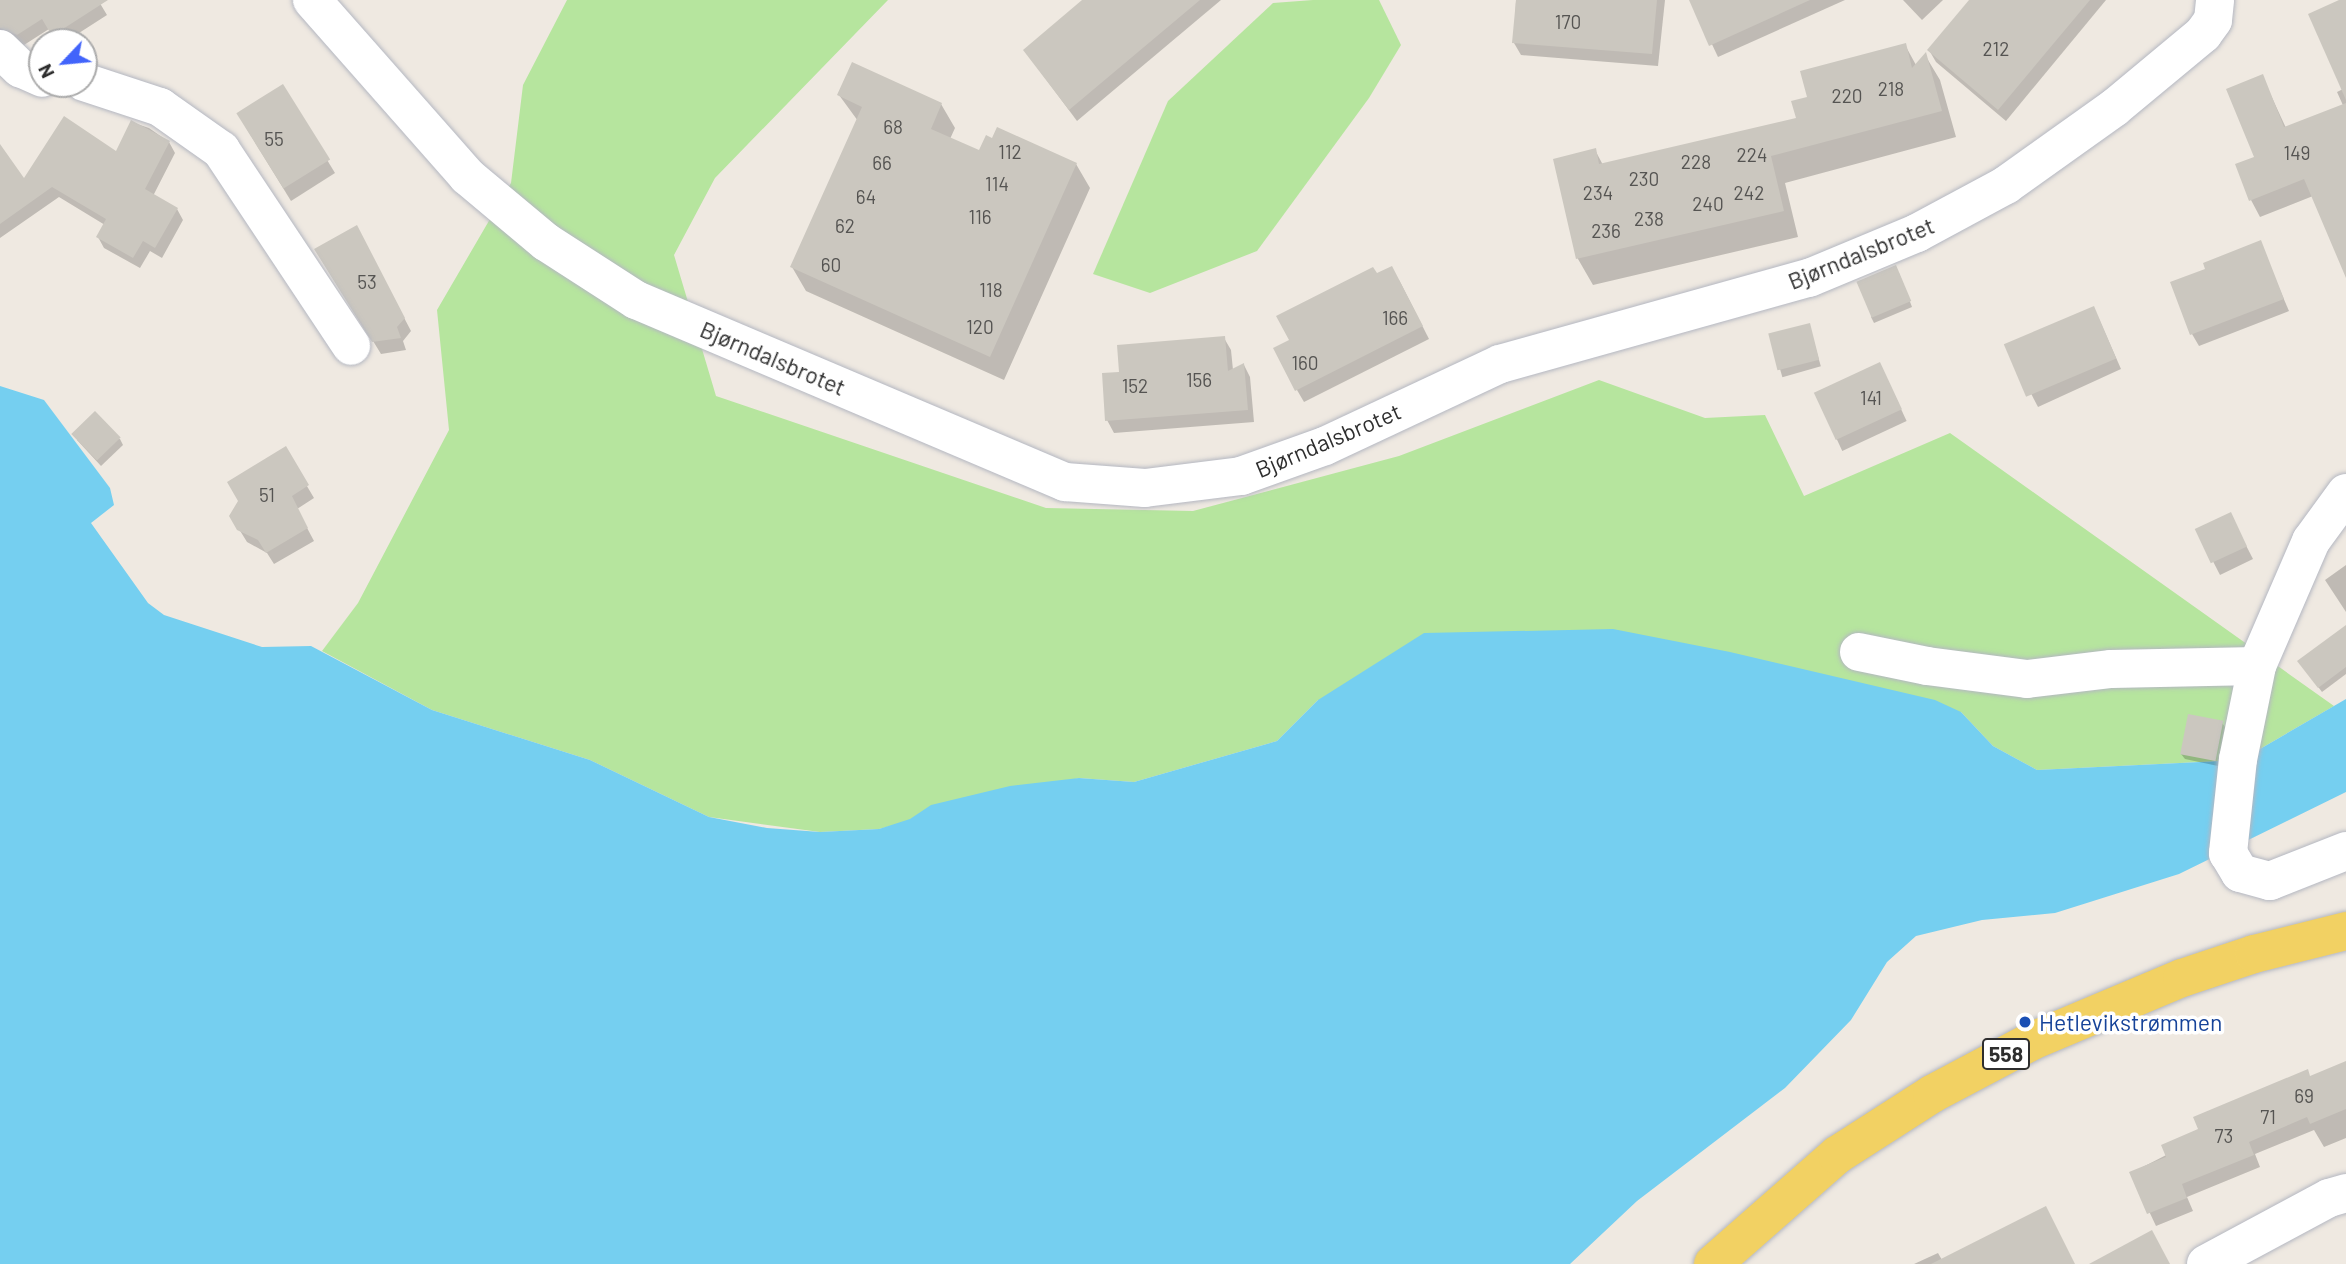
<!DOCTYPE html>
<html>
<head>
<meta charset="utf-8">
<style>
  body { margin:0 }
  #map { position:relative; width:2346px; height:1264px; overflow:hidden; background:#efe9e1; font-family:Barlow,sans-serif }
  div>[style] { position:absolute }
  [style*='--x'] { left:calc(var(--x)*1px); top:calc(var(--y)*1px); width:calc(var(--w)*1px); rotate:calc(var(--a)*1deg) }
  .green>* { inset:0; background:#b6e59e }
  .water>* { inset:0; background:#75cff0 }
  .shadow>* { inset:0; background:#0003; transform-origin:0 0 }
  .building>* { inset:0; background:#cbc7bf; transform-origin:0 0 }
  .roads { filter:drop-shadow(0 0 2px #b4b7c1) drop-shadow(0 0 2px #b4b7c1) }
  .minor>* { height:38px; margin:-19px; padding:0 19px; transform-origin:19px; border-radius:19px; background:#fff }
  .primary>* { height:38px; margin:-19px; padding:0 19px; transform-origin:19px; border-radius:19px; background:#f2d163 }
  .dots>* { width:19px; height:19px; translate:-50% -50%; box-sizing:border-box; border:4px solid #fff; border-radius:50% }
  span { translate:-50% -50%; white-space:nowrap; text-align:center; line-height:1.15; -webkit-text-stroke:7px #fff; paint-order:stroke }
  .number-label { font-size:19px; color:#555452 }
  .number-label span { -webkit-text-stroke-width:0 }
  .shield-label span { padding:2px 5px; background:#fff; border:2px solid; border-radius:5px; -webkit-text-stroke-width:0 }
  .shield-label { font-size:21px; color:#2e2e2e; font-weight:700 }
  .street-label { font-size:23px; color:#2e2e2e }
  .transit-label { font-size:23px; color:#164399 }
  .left { translate:0 -50%; text-align:left }
  .north { position:absolute; left:28px; top:28px; width:70px; height:70px; box-sizing:border-box; background:#fff; border:2px solid #ababab; border-radius:50%; rotate:244deg; font-size:19px; font-weight:700; line-height:28px; text-align:center; color:#2e2e2e }
  .north::after { content:''; display:block; margin:auto; width:24px; height:32px; background:#4264fb; clip-path:polygon(50% 0,100% 100%,50% 72%,0 100%) }
</style>
</head>
<body>
<div id="map">
  <div class="green">
    <i style="clip-path:polygon(567px 0,888px 0,715px 178px,674px 255px,716px 396px,1046px 508px,1193px 511px,1399px 456px,1599px 380px,1705px 418px,1765px 415px,1804px 496px,1950px 433px,2334px 706px,2241px 760px,2037px 770px,1993px 746px,1961px 712px,1318px 700px,1277px 741px,1134px 782px,1079px 778px,879px 829px,820px 832px,709px 817px,590px 760px,432px 710px,322px 651px,358px 603px,449px 430px,437px 310px,511px 183px,523px 85px)"></i>
    <i style="clip-path:polygon(1313px 0,1379px 0,1401px 45px,1369px 98px,1257px 251px,1150px 293px,1093px 274px,1168px 101px,1273px 3px)"></i>
  </div>
  <div class="water">
    <i style="clip-path:polygon(0 386px,44px 400px,110px 488px,114px 505px,91px 523px,148px 603px,164px 615px,262px 647px,311px 646px,432px 710px,590px 760px,709px 817px,767px 828px,820px 832px,879px 829px,910px 819px,931px 805px,1010px 786px,1079px 778px,1134px 782px,1277px 741px,1318px 700px,1424px 633px,1613px 629px,1730px 652px,1935px 700px,1961px 712px,1993px 746px,2037px 770px,2241px 760px,2346px 699px,2346px 792px,2179px 874px,2055px 913px,1982px 920px,1916px 936px,1887px 962px,1851px 1020px,1785px 1088px,1637px 1201px,1570px 1264px,0 1264px)"></i>
  </div>
  <div class="shadow">
    <i style="clip-path:polygon(0 0,98px 0,107px 15px,65px 42px,57px 42px,49px 29px,24px 45px,13px 38px,0 38px)"></i>
    <i style="clip-path:polygon(1084px 0,1221px 0,1077px 121px,1025px 51px)"></i>
    <i style="clip-path:polygon(1516px 0,1665px 0,1658px 66px,1521px 55px,1514px 43px)"></i>
    <i style="clip-path:polygon(1691px 0,1845px 0,1718px 57px)"></i>
    <i style="clip-path:polygon(1903px 0,1943px 0,1922px 20px)"></i>
    <i style="clip-path:polygon(1971px 0,2106px 0,2006px 121px,1936px 62px,1929px 50px)"></i>
    <i style="clip-path:polygon(2344px 0,2346px 3px,2346px 112px,2337px 92px,2343px 89px)"></i>
    <i style="clip-path:polygon(1905px 45px,1916px 65px,1925px 55px,1940px 80px,1956px 137px,1785px 183px,1798px 237px,1593px 285px,1578px 259px,1555px 160px,1595px 150px,1603px 165px,1798px 119px,1809px 98px)"></i>
    <i style="clip-path:polygon(2262px 76px,2286px 128px,2346px 191px,2346px 242px,2313px 196px,2260px 217px,2251px 200px,2237px 165px,2256px 158px)"></i>
    <i style="clip-path:polygon(282px 86px,335px 173px,291px 201px,245px 126px)"></i>
    <i style="clip-path:polygon(839px 95px,941px 104px,955px 128px,950px 139px,980px 152px,1076px 164px,1090px 188px,1004px 380px,806px 291px,792px 267px,858px 121px)"></i>
    <i style="clip-path:polygon(131px 122px,149px 128px,169px 142px,175px 153px,153px 196px,177px 209px,183px 220px,162px 258px,150px 251px,140px 268px,104px 248px,98px 237px,105px 225px,59px 197px,0 238px,0 168px,24px 181px,117px 154px)"></i>
    <i style="clip-path:polygon(363px 239px,411px 331px,403px 341px,406px 350px,381px 354px,324px 261px)"></i>
    <i style="clip-path:polygon(2260px 243px,2289px 311px,2199px 346px,2192px 334px,2207px 270px)"></i>
    <i style="clip-path:polygon(1899px 273px,1912px 307px,1874px 323px,1871px 317px)"></i>
    <i style="clip-path:polygon(1376px 275px,1399px 280px,1429px 339px,1304px 402px,1297px 390px,1291px 341px)"></i>
    <i style="clip-path:polygon(2099px 319px,2121px 369px,2038px 407px,2007px 347px)"></i>
    <i style="left:1809px;top:325px;width:43px;height:40px;rotate:74deg"></i>
    <i style="clip-path:polygon(1224px 338px,1231px 350px,1233px 370px,1244px 365px,1250px 377px,1254px 422px,1114px 433px,1107px 420px,1121px 373px)"></i>
    <i style="left:1880px;top:364px;width:63px;height:71px;rotate:65deg"></i>
    <i style="clip-path:polygon(120px 439px,123px 445px,101px 466px,77px 440px)"></i>
    <i style="clip-path:polygon(285px 449px,314px 498px,297px 509px,314px 541px,274px 564px,267px 553px,247px 542px,231px 516px)"></i>
    <i style="clip-path:polygon(2235px 524px,2253px 559px,2220px 575px,2197px 530px)"></i>
    <i style="clip-path:polygon(2346px 565px,2346px 612px,2325px 580px)"></i>
    <i style="clip-path:polygon(2346px 657px,2346px 674px,2322px 692px,2303px 667px)"></i>
    <i style="clip-path:polygon(2222px 723px,2226px 728px,2218px 766px,2185px 759px,2181px 754px)"></i>
    <i style="clip-path:polygon(2346px 1063px,2346px 1138px,2324px 1147px,2314px 1130px,2255px 1154px,2260px 1167px,2187px 1197px,2193px 1211px,2156px 1226px,2131px 1173px)"></i>
    <i style="clip-path:polygon(1938px 1253px,1942px 1260px,2074px 1264px,1914px 1264px)"></i>
  </div>
  <div class="building">
    <i style="clip-path:polygon(0 0,108px 0,52px 36px,42px 19px,17px 35px,0 28px)"></i>
    <i style="clip-path:polygon(1082px 0,1200px 0,1069px 110px,1023px 50px)"></i>
    <i style="clip-path:polygon(1516px 0,1657px 0,1652px 54px,1512px 43px)"></i>
    <i style="clip-path:polygon(1689px 0,1810px 0,1709px 46px)"></i>
    <i style="clip-path:polygon(1969px 0,2090px 0,1998px 110px,1927px 50px)"></i>
    <i style="clip-path:polygon(2339px 0,2346px 0,2346px 100px,2308px 14px)"></i>
    <i style="clip-path:polygon(1906px 43px,1912px 68px,1926px 52px,1942px 111px,1771px 156px,1784px 211px,1576px 259px,1553px 159px,1596px 148px,1599px 164px,1796px 118px,1791px 101px,1807px 97px,1800px 71px)"></i>
    <i style="clip-path:polygon(852px 62px,942px 103px,931px 129px,979px 150px,986px 135px,992px 138px,997px 127px,1077px 163px,990px 357px,790px 267px,862px 107px,837px 95px)"></i>
    <i style="clip-path:polygon(2263px 74px,2284px 127px,2346px 103px,2346px 278px,2304px 179px,2249px 201px,2235px 164px,2254px 157px,2226px 89px)"></i>
    <i style="left:283px;top:84px;width:89px;height:55px;rotate:58deg"></i>
    <i style="clip-path:polygon(64px 116px,116px 151px,131px 120px,170px 141px,145px 189px,178px 208px,155px 248px,143px 241px,133px 258px,96px 237px,106px 219px,52px 187px,0 224px,0 144px,24px 178px)"></i>
    <i style="clip-path:polygon(357px 225px,405px 318px,397px 327px,401px 338px,372px 342px,314px 249px)"></i>
    <i style="clip-path:polygon(2261px 240px,2284px 299px,2190px 335px,2170px 282px,2205px 269px,2203px 263px)"></i>
    <i style="left:1896px;top:265px;width:39px;height:43px;rotate:67deg"></i>
    <i style="clip-path:polygon(1392px 266px,1423px 326px,1295px 391px,1273px 348px,1289px 340px,1276px 316px,1373px 267px,1377px 273px)"></i>
    <i style="left:2094px;top:306px;width:57px;height:98px;rotate:67deg"></i>
    <i style="left:1810px;top:323px;width:38px;height:43px;rotate:76deg"></i>
    <i style="clip-path:polygon(1225px 336px,1228px 371px,1244px 363px,1248px 410px,1105px 421px,1102px 373px,1119px 372px,1117px 345px)"></i>
    <i style="left:1880px;top:362px;width:52px;height:73px;rotate:65deg"></i>
    <i style="left:95px;top:411px;width:37px;height:33px;rotate:46deg"></i>
    <i style="clip-path:polygon(286px 446px,309px 485px,292px 496px,308px 528px,266px 553px,258px 540px,237px 530px,229px 516px,238px 501px,227px 482px)"></i>
    <i style="left:2231px;top:512px;width:38px;height:40px;rotate:65deg"></i>
    <i style="clip-path:polygon(2346px 625px,2346px 667px,2318px 688px,2297px 661px)"></i>
    <i style="left:2188px;top:714px;width:36px;height:41px;rotate:11deg"></i>
    <i style="clip-path:polygon(2346px 1061px,2346px 1109px,2310px 1124px,2307px 1117px,2249px 1142px,2254px 1155px,2182px 1184px,2187px 1198px,2147px 1214px,2129px 1172px,2166px 1157px,2161px 1145px,2198px 1129px,2193px 1117px,2308px 1069px,2310px 1076px)"></i>
    <i style="clip-path:polygon(2046px 1206px,2075px 1264px,1931px 1264px)"></i>
    <i style="clip-path:polygon(2152px 1230px,2170px 1264px,2089px 1264px)"></i>
  </div>
  <div class="roads">
    <div class="minor">
      <i style="--x:312;--y:0;--w:235;--a:48.6"></i>
      <i style="--x:467;--y:176;--w:103;--a:39.9"></i>
      <i style="--x:546;--y:242;--w:107;--a:32.8"></i>
      <i style="--x:636;--y:300;--w:466;--a:23"></i>
      <i style="--x:1065;--y:482;--w:80;--a:4.3"></i>
      <i style="--x:1145;--y:488;--w:97;--a:-7.1"></i>
      <i style="--x:1241;--y:476;--w:89;--a:-19.7"></i>
      <i style="--x:1325;--y:446;--w:193;--a:-25.1"></i>
      <i style="--x:1500;--y:364;--w:321;--a:-15.6"></i>
      <i style="--x:1809;--y:278;--w:117;--a:-22.6"></i>
      <i style="--x:1917;--y:233;--w:101;--a:-28.3"></i>
      <i style="--x:2006;--y:185;--w:133;--a:-35.5"></i>
      <i style="--x:2114;--y:108;--w:116;--a:-39.7"></i>
      <i style="--x:2203;--y:34;--w:17;--a:-54"></i>
      <i style="--x:2213;--y:20;--w:20;--a:-84"></i>
      <i style="--x:0;--y:49;--w:28;--a:44"></i>
      <i style="--x:20;--y:68;--w:24;--a:24"></i>
      <i style="--x:84;--y:82;--w:80;--a:18.2"></i>
      <i style="--x:160;--y:107;--w:75;--a:35.2"></i>
      <i style="--x:221;--y:150;--w:235;--a:56.4"></i>
      <i style="--x:2346;--y:493;--w:59;--a:126.1"></i>
      <i style="--x:2311;--y:541;--w:136;--a:113.4"></i>
      <i style="--x:2257;--y:666;--w:95;--a:101.5"></i>
      <i style="--x:2238;--y:759;--w:95;--a:96.1"></i>
      <i style="--x:2228;--y:853;--w:23;--a:59"></i>
      <i style="--x:2240;--y:873;--w:31;--a:15"></i>
      <i style="--x:2270;--y:881;--w:82;--a:-21.5"></i>
      <i style="--x:1859;--y:652;--w:69;--a:11.6"></i>
      <i style="--x:1927;--y:666;--w:101;--a:7.4"></i>
      <i style="--x:2027;--y:679;--w:85;--a:-6.8"></i>
      <i style="--x:2111;--y:669;--w:146;--a:-1.2"></i>
      <i style="--x:2206;--y:1264;--w:140;--a:-28.2"></i>
      <i style="--x:2329;--y:1198;--w:18;--a:-16"></i>
    </div>
    <div class="primary">
      <i style="--x:1713;--y:1264;--w:165;--a:-41.3"></i>
      <i style="--x:1837;--y:1155;--w:113;--a:-32.7"></i>
      <i style="--x:1932;--y:1094;--w:113;--a:-27.9"></i>
      <i style="--x:2032;--y:1041;--w:163;--a:-22.8"></i>
      <i style="--x:2182;--y:978;--w:76;--a:-18.4"></i>
      <i style="--x:2254;--y:954;--w:95;--a:-14"></i>
    </div>
  </div>
  <div class="dots">
    <i style="left:2025px;top:1022px;background:#1a4fb4"></i>
  </div>
  <div class="number-label">
    <span style="left:1568px;top:22px">170</span>
    <span style="left:1996px;top:49px">212</span>
    <span style="left:1891px;top:89px">218</span>
    <span style="left:1847px;top:96px">220</span>
    <span style="left:893px;top:127px">68</span>
    <span style="left:274px;top:139px">55</span>
    <span style="left:1010px;top:152px">112</span>
    <span style="left:2297px;top:153px">149</span>
    <span style="left:1752px;top:155px">224</span>
    <span style="left:1696px;top:162px">228</span>
    <span style="left:882px;top:163px">66</span>
    <span style="left:1644px;top:179px">230</span>
    <span style="left:997px;top:184px">114</span>
    <span style="left:1598px;top:193px">234</span>
    <span style="left:1749px;top:193px">242</span>
    <span style="left:866px;top:197px">64</span>
    <span style="left:1708px;top:204px">240</span>
    <span style="left:980px;top:217px">116</span>
    <span style="left:1649px;top:219px">238</span>
    <span style="left:845px;top:226px">62</span>
    <span style="left:1606px;top:231px">236</span>
    <span style="left:831px;top:265px">60</span>
    <span style="left:367px;top:282px">53</span>
    <span style="left:991px;top:290px">118</span>
    <span style="left:1395px;top:318px">166</span>
    <span style="left:980px;top:327px">120</span>
    <span style="left:1305px;top:363px">160</span>
    <span style="left:1199px;top:380px">156</span>
    <span style="left:1135px;top:386px">152</span>
    <span style="left:1871px;top:398px">141</span>
    <span style="left:267px;top:495px">51</span>
    <span style="left:2304px;top:1096px">69</span>
    <span style="left:2268px;top:1117px">71</span>
    <span style="left:2224px;top:1136px">73</span>
  </div>
  <div class="shield-label">
    <span style="left:2006px;top:1054px">558</span>
  </div>
  <div class="street-label">
    <span style="left:1861px;top:253px;rotate:-22deg">Bjørndalsbrotet</span>
    <span style="left:773px;top:358px;rotate:23deg">Bjørndalsbrotet</span>
    <span style="left:1328px;top:440px;rotate:-23deg">Bjørndalsbrotet</span>
  </div>
  <div class="transit-label">
    <span class="left" style="left:2039px;top:1022px">Hetlevikstrømmen</span>
  </div>
  <div class="north">N</div>
</div>
</body>
</html>
